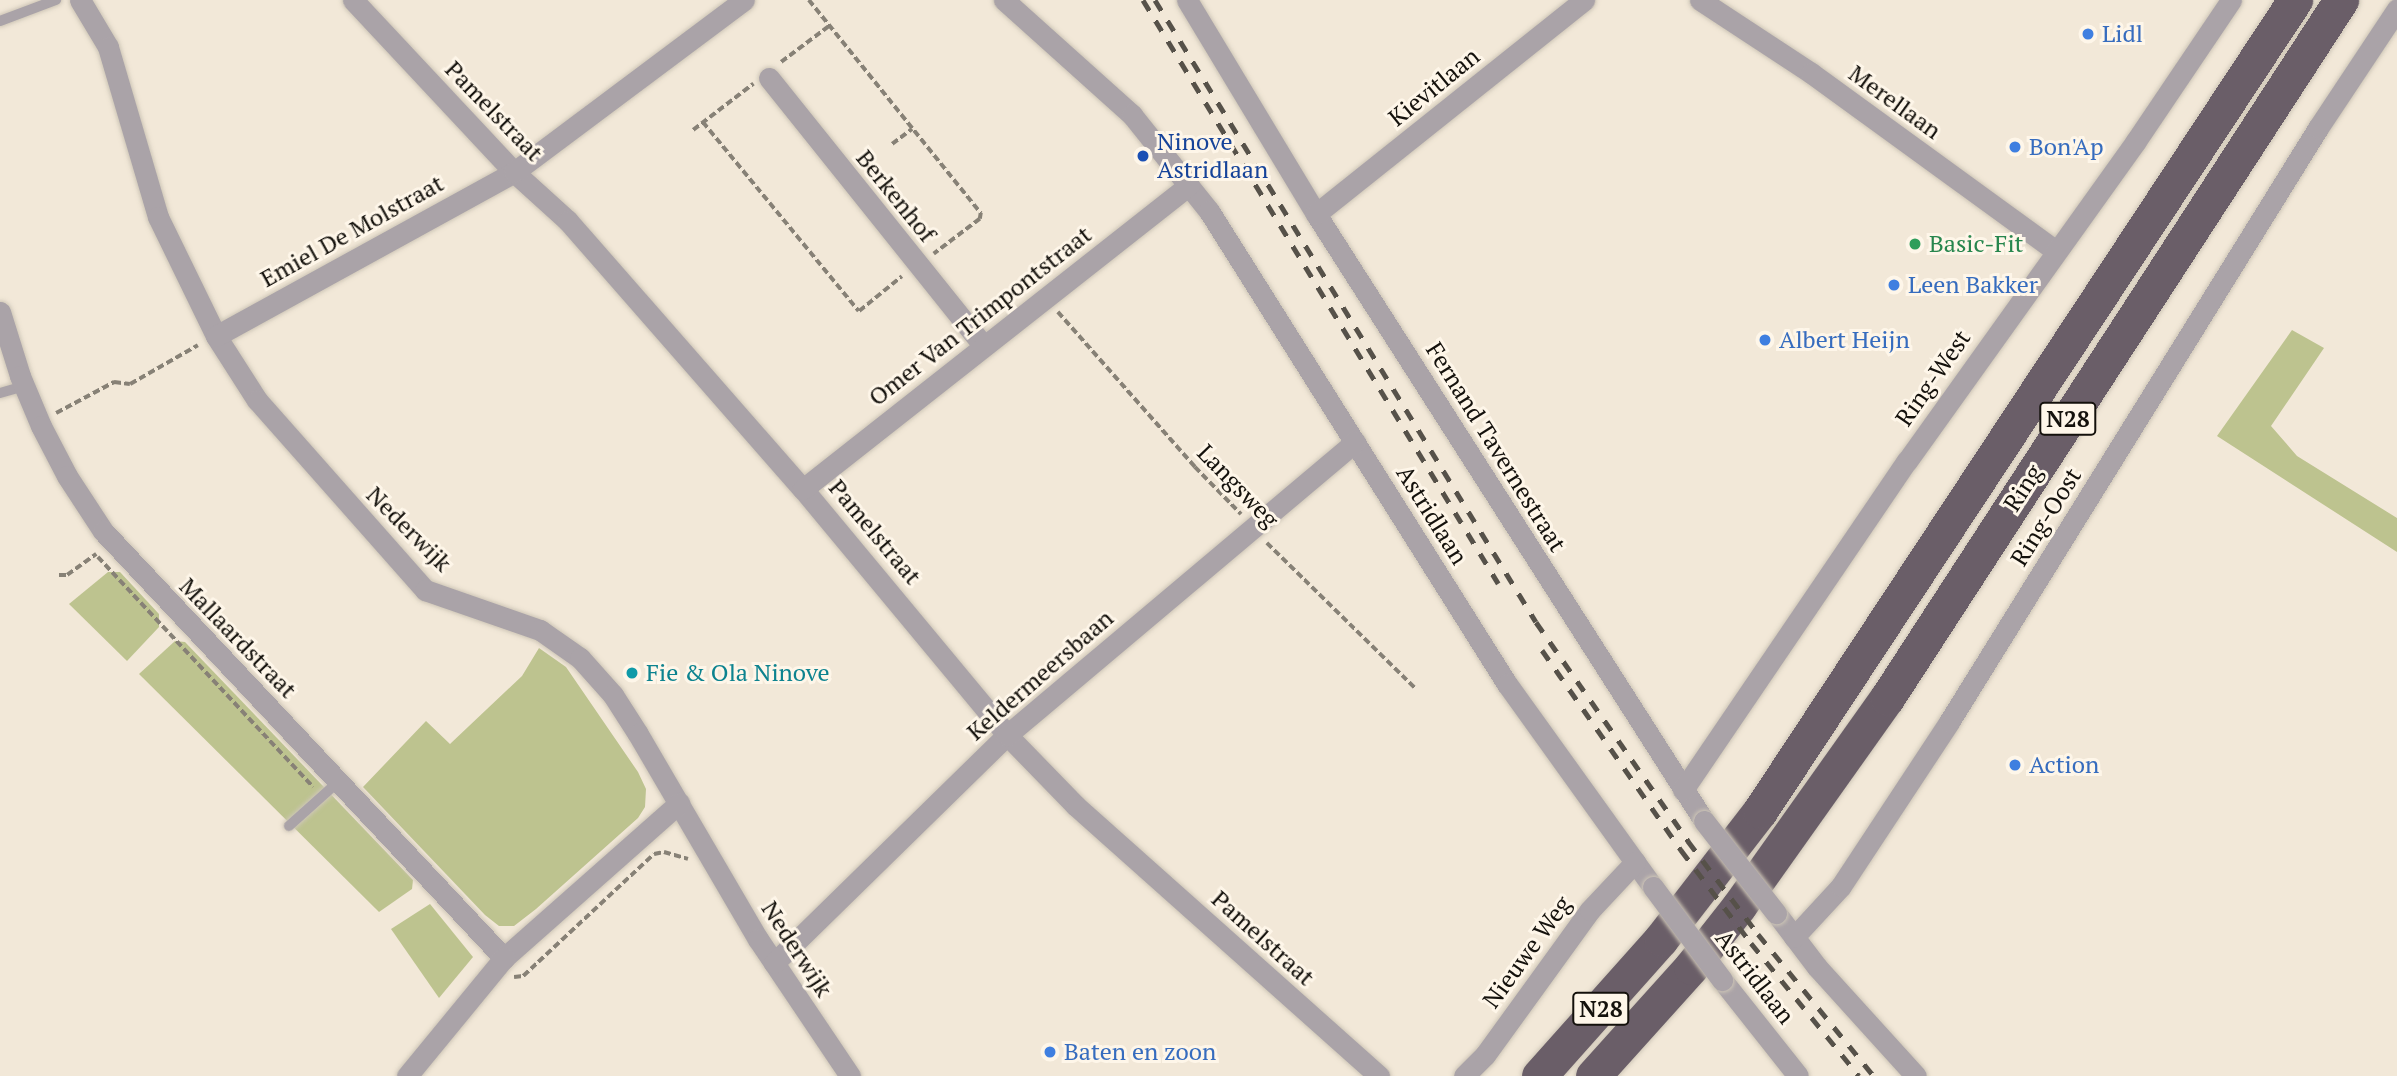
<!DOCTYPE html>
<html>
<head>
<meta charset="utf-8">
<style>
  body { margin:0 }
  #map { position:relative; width:2397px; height:1076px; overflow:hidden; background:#f2e8d8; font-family:"PT Serif",serif }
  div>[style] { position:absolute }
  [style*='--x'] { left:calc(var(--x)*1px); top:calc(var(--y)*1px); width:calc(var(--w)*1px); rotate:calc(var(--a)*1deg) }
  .green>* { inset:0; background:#bdc38f }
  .path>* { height:3.5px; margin-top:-1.75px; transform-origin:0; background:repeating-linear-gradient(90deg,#878176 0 7px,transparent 0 10.5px) }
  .roads { filter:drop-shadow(0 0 2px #cec6b7) drop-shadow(0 0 2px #cec6b7) }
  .service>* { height:10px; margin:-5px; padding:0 5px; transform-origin:5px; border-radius:5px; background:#aaa3a8 }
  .minor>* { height:21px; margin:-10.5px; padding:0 10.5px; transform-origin:10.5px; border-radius:10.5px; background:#aaa3a8 }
  .trunk>* { height:35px; margin:-17.5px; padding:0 17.5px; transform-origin:17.5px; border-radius:17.5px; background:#6a5e68 }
  .rail>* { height:5px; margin-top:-2.5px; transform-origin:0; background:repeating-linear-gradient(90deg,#565149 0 12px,transparent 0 24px) }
  .bridges { filter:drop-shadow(0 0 2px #cec6b7) drop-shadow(0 0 2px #cec6b7) }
  .minor-bridge>* { height:21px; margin:-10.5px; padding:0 10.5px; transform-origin:10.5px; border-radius:10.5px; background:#aaa3a8 }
  .dots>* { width:19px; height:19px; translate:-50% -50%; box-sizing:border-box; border:4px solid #fef6e9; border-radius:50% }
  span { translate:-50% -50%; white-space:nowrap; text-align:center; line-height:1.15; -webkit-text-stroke:6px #fef6e9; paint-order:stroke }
  .shield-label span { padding:2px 5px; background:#fef6e9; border:2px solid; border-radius:5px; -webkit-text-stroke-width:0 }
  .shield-label { font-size:23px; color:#14110c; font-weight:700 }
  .shop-label { font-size:24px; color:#366cbe }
  .left { translate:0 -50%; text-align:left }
  .street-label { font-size:24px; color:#14110c }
  .transit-label { font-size:24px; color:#164399 }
  .leisure-label { font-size:24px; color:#27864d }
  .culture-label { font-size:24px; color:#0d838f }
</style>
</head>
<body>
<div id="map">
  <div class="green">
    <i style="clip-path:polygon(2292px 330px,2324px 348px,2271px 426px,2297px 456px,2397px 518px,2397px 552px,2217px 436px)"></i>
    <i style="clip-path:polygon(108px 572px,120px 572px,159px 614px,159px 627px,127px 661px,69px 604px)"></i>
    <i style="clip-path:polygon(175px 641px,185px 642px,413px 880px,412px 889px,379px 912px,139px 674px)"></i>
    <i style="clip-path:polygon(539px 648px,566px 667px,638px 772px,646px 789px,645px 807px,638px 818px,536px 909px,514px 926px,499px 926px,485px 915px,363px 787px,426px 721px,450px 744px,522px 676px)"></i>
    <i style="clip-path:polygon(430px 904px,473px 957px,439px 998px,391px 929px)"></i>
  </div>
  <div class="path">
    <i style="--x:809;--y:0;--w:274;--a:51.1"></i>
    <i style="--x:981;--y:213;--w:6;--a:99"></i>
    <i style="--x:980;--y:219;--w:58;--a:142.7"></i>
    <i style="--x:781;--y:62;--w:60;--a:-36.9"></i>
    <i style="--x:703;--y:122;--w:245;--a:50.5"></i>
    <i style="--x:859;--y:311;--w:55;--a:-39.1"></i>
    <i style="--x:693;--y:130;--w:76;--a:-37.5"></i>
    <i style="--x:892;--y:144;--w:25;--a:-37"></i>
    <i style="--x:1058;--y:312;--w:207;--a:48.5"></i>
    <i style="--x:1195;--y:467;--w:66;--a:45.6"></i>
    <i style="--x:56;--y:413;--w:66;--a:-28.1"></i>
    <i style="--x:114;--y:382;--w:16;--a:7"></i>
    <i style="--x:130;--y:384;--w:78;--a:-29.8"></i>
    <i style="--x:1267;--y:543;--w:209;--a:44.4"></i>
    <i style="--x:98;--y:557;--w:315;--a:46.9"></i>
    <i style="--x:59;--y:575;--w:8;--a:0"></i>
    <i style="--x:67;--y:575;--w:36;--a:-36"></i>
    <i style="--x:514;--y:977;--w:9;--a:-6"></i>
    <i style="--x:523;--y:976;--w:179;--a:-43"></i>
    <i style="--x:654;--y:854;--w:10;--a:-11"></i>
    <i style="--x:664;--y:852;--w:25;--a:16"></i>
  </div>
  <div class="roads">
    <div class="service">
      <i style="--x:0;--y:21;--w:60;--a:-20.6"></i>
      <i style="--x:0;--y:393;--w:25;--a:-16"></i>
      <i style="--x:289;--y:826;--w:66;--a:-41.9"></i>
    </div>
    <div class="minor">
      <i style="--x:80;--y:0;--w:55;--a:59.2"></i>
      <i style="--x:108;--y:47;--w:177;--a:73.6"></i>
      <i style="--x:158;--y:217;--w:132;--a:64"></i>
      <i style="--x:216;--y:336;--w:76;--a:57.4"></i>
      <i style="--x:257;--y:400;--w:254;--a:48.5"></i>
      <i style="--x:425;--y:590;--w:122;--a:19.2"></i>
      <i style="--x:540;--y:630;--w:49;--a:35"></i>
      <i style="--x:580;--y:658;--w:50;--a:48.3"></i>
      <i style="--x:613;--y:695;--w:46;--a:57.3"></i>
      <i style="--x:638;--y:734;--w:238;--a:59.7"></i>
      <i style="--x:758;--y:939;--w:165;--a:56.1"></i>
      <i style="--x:353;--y:0;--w:236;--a:46.9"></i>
      <i style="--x:514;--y:172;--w:73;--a:42.2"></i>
      <i style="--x:568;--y:221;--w:356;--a:48.8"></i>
      <i style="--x:803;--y:489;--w:320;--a:50.3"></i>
      <i style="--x:1007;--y:735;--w:99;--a:45.8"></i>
      <i style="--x:1076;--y:806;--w:406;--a:41.7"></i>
      <i style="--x:1004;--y:0;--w:172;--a:41.9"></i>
      <i style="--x:1132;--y:115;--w:123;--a:51.3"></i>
      <i style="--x:1209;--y:211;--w:559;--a:57.79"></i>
      <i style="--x:1507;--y:684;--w:250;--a:54.3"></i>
      <i style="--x:1187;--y:0;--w:250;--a:58.9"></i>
      <i style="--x:1316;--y:214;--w:720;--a:57.41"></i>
      <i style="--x:1700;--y:0;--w:133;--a:33.3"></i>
      <i style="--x:1811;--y:73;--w:303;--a:36"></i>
      <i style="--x:769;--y:78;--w:342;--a:51.3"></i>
      <i style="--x:1316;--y:214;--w:343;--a:-38.6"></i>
      <i style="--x:0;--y:312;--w:67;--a:72.6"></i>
      <i style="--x:20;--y:376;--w:54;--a:67.2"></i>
      <i style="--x:41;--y:426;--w:56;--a:62.5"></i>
      <i style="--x:67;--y:476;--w:66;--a:56.8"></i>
      <i style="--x:103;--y:531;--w:586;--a:46.8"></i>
      <i style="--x:504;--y:958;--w:234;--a:-41.5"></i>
      <i style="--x:216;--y:336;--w:340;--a:-28.8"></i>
      <i style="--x:514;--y:172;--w:287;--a:-36.8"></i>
      <i style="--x:803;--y:489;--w:491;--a:-38.2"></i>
      <i style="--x:1683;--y:790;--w:398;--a:-55.8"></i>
      <i style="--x:1907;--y:461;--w:393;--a:-54.4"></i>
      <i style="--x:2136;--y:141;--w:170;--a:-56"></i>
      <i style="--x:1776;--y:913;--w:68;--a:52.8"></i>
      <i style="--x:1817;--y:967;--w:147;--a:47.8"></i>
      <i style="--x:1794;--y:937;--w:69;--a:-47.3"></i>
      <i style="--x:1841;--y:886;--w:196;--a:-56.6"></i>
      <i style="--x:1949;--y:722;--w:699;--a:-58.15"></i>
      <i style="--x:2318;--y:128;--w:143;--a:-56.4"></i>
      <i style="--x:774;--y:963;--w:326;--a:-44.4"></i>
      <i style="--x:1007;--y:735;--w:455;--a:-40.1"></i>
      <i style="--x:1722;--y:980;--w:122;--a:51.6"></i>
      <i style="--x:407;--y:1076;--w:153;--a:-50.6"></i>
      <i style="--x:1464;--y:1076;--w:30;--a:-45"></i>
      <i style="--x:1485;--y:1055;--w:179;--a:-54.1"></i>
      <i style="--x:1590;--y:910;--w:66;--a:-46.8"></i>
    </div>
    <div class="trunk">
      <i style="--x:1539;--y:1076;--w:183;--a:-48.3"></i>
      <i style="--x:1661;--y:939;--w:162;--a:-52.3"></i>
      <i style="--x:1760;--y:811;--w:972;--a:-56.59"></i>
      <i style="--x:1593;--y:1076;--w:147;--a:-48"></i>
      <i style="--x:1691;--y:967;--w:78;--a:-51.8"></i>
      <i style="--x:1739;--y:906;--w:255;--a:-54.6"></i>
      <i style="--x:1887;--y:698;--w:833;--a:-56.96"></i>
    </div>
  </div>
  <div class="rail">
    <i style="--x:1143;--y:0;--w:683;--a:58.66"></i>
    <i style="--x:1155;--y:0;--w:729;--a:58.51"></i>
    <i style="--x:1536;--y:622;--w:267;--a:55.2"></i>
    <i style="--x:1688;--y:841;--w:116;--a:53"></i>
    <i style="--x:1758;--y:934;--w:183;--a:50.8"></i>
    <i style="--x:1542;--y:650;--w:244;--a:55.2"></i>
    <i style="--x:1681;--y:850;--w:116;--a:53"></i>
    <i style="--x:1751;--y:943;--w:171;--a:50.9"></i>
  </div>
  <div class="bridges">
    <div class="minor-bridge">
      <i style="--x:1704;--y:821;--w:117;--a:52"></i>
      <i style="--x:1653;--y:887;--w:116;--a:53.4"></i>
    </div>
  </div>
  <div class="dots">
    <i style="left:2088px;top:34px;background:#3f7fe0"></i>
    <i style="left:2015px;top:147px;background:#3f7fe0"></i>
    <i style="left:1143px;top:156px;background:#1a4fb4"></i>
    <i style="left:1915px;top:244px;background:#2e9e5b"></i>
    <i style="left:1894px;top:285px;background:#3f7fe0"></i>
    <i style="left:1765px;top:340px;background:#3f7fe0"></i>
    <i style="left:632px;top:673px;background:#0f9aa8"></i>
    <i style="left:2015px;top:765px;background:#3f7fe0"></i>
    <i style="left:1050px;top:1052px;background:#3f7fe0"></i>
  </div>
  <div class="shield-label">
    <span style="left:2068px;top:419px">N28</span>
    <span style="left:1601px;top:1009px">N28</span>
  </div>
  <div class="shop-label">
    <span class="left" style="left:2102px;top:34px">Lidl</span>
    <span class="left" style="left:2029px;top:147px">Bon'Ap</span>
    <span class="left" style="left:1908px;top:285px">Leen Bakker</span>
    <span class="left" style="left:1779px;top:340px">Albert Heijn</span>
    <span class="left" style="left:2029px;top:765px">Action</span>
    <span class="left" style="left:1064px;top:1052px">Baten en zoon</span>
  </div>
  <div class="street-label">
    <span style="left:1434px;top:87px;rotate:-39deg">Kievitlaan</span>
    <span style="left:1895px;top:102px;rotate:36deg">Merellaan</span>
    <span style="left:494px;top:111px;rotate:46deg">Pamelstraat</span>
    <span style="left:896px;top:196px;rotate:51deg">Berkenhof</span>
    <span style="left:352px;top:231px;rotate:-29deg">Emiel De Molstraat</span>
    <span style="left:980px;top:316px;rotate:-38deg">Omer Van Trimpontstraat</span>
    <span style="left:1933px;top:378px;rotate:-55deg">Ring-West</span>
    <span style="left:1496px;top:447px;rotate:58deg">Fernand Tavernestraat</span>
    <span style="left:1238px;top:486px;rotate:46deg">Langsweg</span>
    <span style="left:2023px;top:488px;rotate:-57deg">Ring</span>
    <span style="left:1432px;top:515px;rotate:58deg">Astridlaan</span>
    <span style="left:2046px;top:517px;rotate:-58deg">Ring-Oost</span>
    <span style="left:409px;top:529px;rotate:45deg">Nederwijk</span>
    <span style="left:875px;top:532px;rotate:50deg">Pamelstraat</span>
    <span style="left:238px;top:638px;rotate:46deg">Mallaardstraat</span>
    <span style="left:1040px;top:675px;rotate:-41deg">Keldermeersbaan</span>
    <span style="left:1263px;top:938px;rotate:42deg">Pamelstraat</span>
    <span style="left:797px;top:949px;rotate:57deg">Nederwijk</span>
    <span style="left:1527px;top:952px;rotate:-54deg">Nieuwe Weg</span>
    <span style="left:1755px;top:977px;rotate:52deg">Astridlaan</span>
  </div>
  <div class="transit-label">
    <span class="left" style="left:1157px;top:156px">Ninove<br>Astridlaan</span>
  </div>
  <div class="leisure-label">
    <span class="left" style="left:1929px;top:244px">Basic-Fit</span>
  </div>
  <div class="culture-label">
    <span class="left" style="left:646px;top:673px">Fie &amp; Ola Ninove</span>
  </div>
</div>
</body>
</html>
